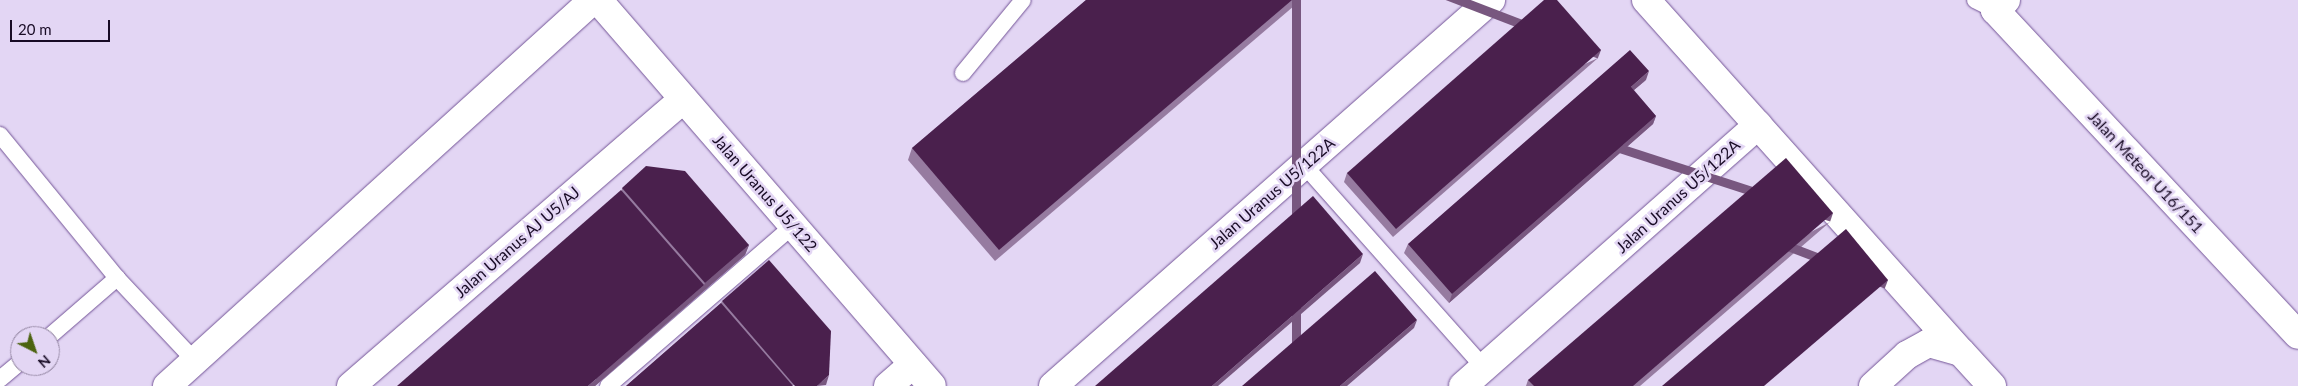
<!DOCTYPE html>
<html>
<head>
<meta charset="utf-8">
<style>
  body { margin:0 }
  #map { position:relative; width:2298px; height:386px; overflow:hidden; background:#e3d6f4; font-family:Lato,sans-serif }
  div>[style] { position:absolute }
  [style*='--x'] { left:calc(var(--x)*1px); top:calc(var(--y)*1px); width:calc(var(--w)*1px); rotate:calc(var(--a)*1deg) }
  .roads { filter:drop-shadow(0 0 1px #735497) drop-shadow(0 0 1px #735497) }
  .lane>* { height:16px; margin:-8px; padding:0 8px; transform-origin:8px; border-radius:8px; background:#fff }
  .street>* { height:28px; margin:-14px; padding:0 14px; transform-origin:14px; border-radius:14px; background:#fff }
  .wall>* { inset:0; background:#967ba0 }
  .shaded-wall>* { inset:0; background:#78577f; transform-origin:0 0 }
  .building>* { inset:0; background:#4a204d }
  span { translate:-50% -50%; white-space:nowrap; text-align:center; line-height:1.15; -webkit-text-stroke:5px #e3d6f4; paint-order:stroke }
  .street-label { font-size:16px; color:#180b25 }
  .north { position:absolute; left:10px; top:326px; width:50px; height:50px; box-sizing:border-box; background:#e3d6f4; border:1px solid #9285a1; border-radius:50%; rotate:139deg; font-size:14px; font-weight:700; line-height:20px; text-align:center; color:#180b25 }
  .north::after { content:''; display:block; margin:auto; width:18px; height:22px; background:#4c6310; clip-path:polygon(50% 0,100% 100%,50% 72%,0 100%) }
  .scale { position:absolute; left:10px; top:20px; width:100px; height:22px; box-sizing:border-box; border:2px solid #180b25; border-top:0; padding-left:6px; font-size:15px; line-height:18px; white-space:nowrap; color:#180b25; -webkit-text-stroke:4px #e3d6f4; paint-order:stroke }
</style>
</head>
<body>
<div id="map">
  <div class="roads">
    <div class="lane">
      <i style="--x:1975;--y:0;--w:22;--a:27"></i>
      <i style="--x:963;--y:73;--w:94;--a:-50.6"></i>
      <i style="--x:0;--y:135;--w:185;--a:50.7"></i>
      <i style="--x:117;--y:278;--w:115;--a:46.8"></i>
      <i style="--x:1304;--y:165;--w:271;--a:48.4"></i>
      <i style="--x:50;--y:336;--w:89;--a:-40.9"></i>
      <i style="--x:0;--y:379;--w:26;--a:-40"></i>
      <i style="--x:608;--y:386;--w:245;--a:-40.9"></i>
    </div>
    <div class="street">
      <i style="--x:598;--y:0;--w:510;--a:49.13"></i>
      <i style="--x:1646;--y:0;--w:472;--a:48.2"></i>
      <i style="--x:2006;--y:0;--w:15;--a:138"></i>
      <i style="--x:1995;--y:10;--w:444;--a:47"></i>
      <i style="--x:167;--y:386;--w:575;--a:-42.18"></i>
      <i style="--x:351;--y:386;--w:439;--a:-40.8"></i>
      <i style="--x:888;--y:386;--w:33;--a:-41"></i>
      <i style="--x:1053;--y:386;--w:584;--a:-41.39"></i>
      <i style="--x:1463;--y:386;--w:394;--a:-41.5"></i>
      <i style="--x:1873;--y:386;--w:46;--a:-42.4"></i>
      <i style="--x:1907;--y:355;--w:25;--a:-29"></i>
      <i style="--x:1929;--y:343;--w:33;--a:16"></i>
      <i style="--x:1961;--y:352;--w:46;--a:47.6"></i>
    </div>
  </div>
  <div class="wall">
    <i style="clip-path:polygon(1086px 0,1301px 0,995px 261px,908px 160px,912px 148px)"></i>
    <i style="clip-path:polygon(1598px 58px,1393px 237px,1344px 182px,1347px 173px)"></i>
    <i style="clip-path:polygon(1646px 80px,1634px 90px,1656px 116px,1653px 124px,1449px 303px,1404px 253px,1408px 244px)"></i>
    <i style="clip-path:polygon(622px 188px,749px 245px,745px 255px,595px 386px)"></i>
    <i style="clip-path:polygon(1830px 222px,1640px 386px,1526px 386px,1528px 380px)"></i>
    <i style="clip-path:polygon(722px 301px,826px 385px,626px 386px,721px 303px)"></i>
  </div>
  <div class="shaded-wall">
    <i style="left:1292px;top:0;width:9px;height:385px"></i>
    <i style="left:1601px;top:50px;width:9px;height:272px;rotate:111deg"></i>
    <i style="clip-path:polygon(1649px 71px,1646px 80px,1628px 95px,1631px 87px)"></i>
    <i style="clip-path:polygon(1656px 116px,1653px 124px,1449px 303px,1452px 294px)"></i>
    <i style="left:1833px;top:213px;width:9px;height:264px;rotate:108deg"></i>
    <i style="clip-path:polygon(749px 245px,745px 255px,595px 386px,588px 386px,704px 285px,705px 283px)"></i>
    <i style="clip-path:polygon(1363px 254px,1360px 263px,1218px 386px,1212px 386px)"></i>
    <i style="left:1888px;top:280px;width:9px;height:163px;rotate:111deg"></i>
    <i style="clip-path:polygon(1417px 320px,1414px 328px,1347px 386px,1340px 386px)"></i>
    <i style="clip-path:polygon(829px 375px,826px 385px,817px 386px)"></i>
  </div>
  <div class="building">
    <i style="clip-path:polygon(1086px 0,1292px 0,999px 250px,912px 148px)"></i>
    <i style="clip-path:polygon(1544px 0,1557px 0,1601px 50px,1396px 229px,1347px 173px)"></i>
    <i style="clip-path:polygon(1630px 50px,1649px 71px,1631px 87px,1656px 116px,1452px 294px,1408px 244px)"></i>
    <i style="clip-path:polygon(1786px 158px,1833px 213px,1633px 386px,1534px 386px,1528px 380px)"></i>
    <i style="clip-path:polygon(646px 166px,685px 171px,749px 245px,705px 283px,622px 188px)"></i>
    <i style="clip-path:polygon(621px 190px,704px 285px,588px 386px,397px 386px)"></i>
    <i style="clip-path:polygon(1313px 196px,1363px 254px,1212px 386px,1095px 386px)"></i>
    <i style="clip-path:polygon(1846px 229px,1888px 280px,1764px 386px,1662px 386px)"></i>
    <i style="clip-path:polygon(769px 260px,831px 331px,829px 375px,817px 386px,795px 386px,722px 301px)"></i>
    <i style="clip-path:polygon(1375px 271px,1417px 320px,1340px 386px,1242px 386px)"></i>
    <i style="clip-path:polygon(721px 303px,793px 386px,626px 386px)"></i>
  </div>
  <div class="street-label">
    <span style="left:2146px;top:172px;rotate:47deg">Jalan Meteor U16/151</span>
    <span style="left:765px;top:193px;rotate:49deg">Jalan Uranus U5/122</span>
    <span style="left:1272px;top:193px;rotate:-41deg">Jalan Uranus U5/122A</span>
    <span style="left:1678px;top:196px;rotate:-42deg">Jalan Uranus U5/122A</span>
    <span style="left:517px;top:242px;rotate:-41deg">Jalan Uranus AJ U5/AJ</span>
  </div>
  <div class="north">N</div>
  <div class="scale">20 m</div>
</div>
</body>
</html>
